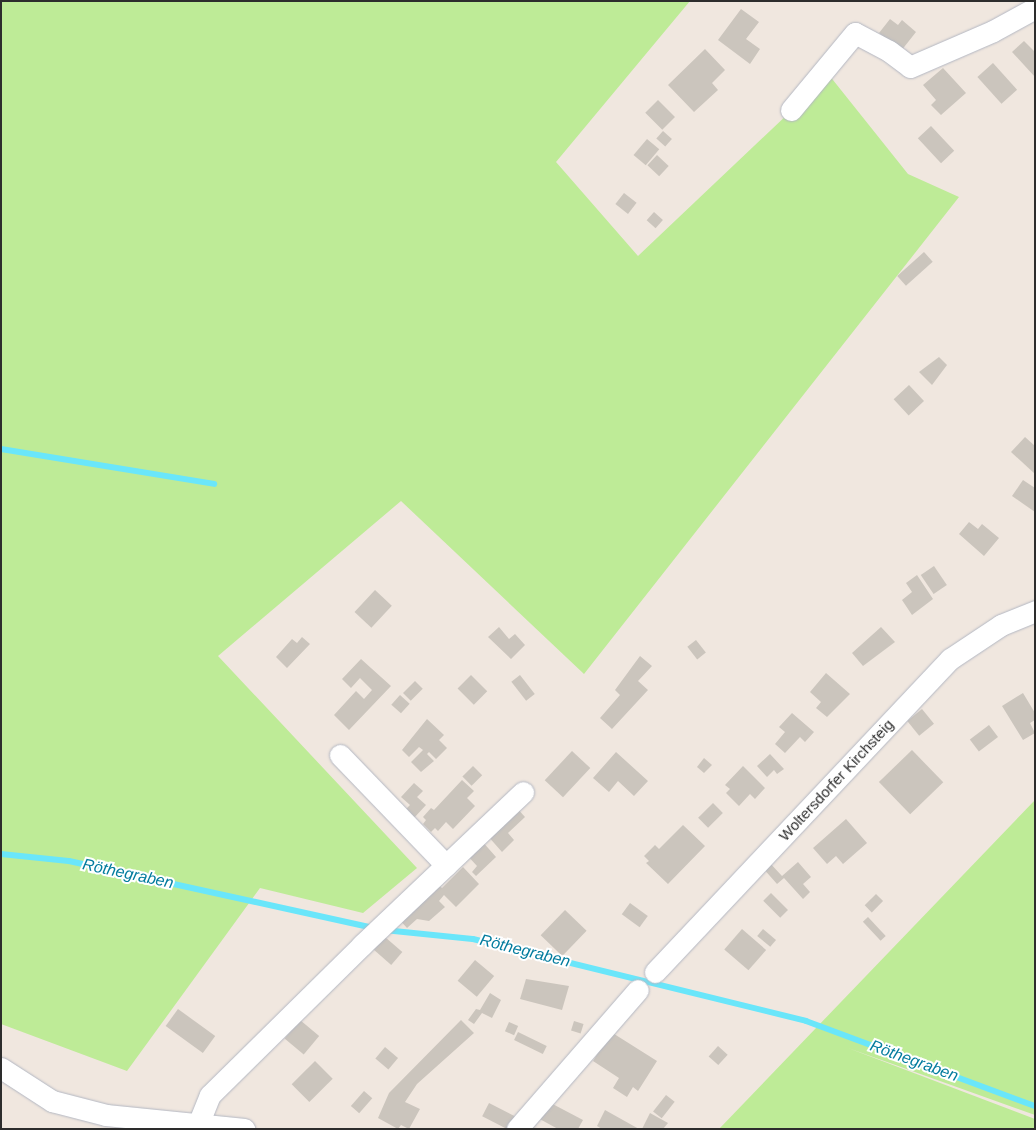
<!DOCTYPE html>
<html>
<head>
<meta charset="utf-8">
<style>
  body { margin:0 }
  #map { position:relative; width:1036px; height:1130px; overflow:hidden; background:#f0e7df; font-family:Helvetica,sans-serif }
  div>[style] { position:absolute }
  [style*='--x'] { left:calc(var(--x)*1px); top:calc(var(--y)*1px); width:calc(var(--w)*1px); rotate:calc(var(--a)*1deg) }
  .green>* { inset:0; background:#beeb97 }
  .stream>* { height:6px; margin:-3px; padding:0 3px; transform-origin:3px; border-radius:3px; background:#6ae6fa }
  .building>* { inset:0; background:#cbc5bd; transform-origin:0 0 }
  .roads { filter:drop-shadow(0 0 1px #b3b7c2) drop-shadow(0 0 1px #b3b7c2) }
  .minor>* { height:21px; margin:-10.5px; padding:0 10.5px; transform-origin:10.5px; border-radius:10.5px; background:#fff }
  span { translate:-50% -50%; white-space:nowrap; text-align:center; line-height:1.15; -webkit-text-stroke:4px #fff; paint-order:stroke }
  .street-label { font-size:15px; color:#2d2d2d }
  .water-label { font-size:16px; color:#037c9e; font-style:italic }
  .frame { position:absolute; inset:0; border:2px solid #2d2d2d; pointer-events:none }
</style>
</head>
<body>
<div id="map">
  <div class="green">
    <i style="clip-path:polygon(1px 1px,690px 1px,556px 162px,638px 256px,829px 75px,908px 174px,959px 197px,584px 674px,401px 501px,218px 656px,417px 868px,363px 913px,260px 888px,127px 1071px,1px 1024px)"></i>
    <i style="clip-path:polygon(1035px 800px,1035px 1115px,848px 1048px,1035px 1119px,1035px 1129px,719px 1129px)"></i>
  </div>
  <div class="stream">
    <i style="--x:1;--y:449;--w:216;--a:9.3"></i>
    <i style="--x:1;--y:854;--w:68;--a:5.9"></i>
    <i style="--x:69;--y:861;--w:313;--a:12.4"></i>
    <i style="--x:384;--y:930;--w:89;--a:5.8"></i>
    <i style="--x:473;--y:939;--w:343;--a:13.8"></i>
    <i style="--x:806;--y:1021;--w:244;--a:20.4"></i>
  </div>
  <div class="building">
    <i style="clip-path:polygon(741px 9px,759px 22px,746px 39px,760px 49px,750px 64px,718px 40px)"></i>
    <i style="clip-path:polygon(890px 19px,898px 25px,902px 20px,916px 32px,901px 51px,879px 33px)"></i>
    <i style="clip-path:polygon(1024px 41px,1035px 52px,1035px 77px,1012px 52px)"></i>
    <i style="clip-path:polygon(705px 49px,725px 70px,712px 83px,718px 90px,694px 112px,668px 85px)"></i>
    <i style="left:993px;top:63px;width:36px;height:21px;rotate:48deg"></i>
    <i style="clip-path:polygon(943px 68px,966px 93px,941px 115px,931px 105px,936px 100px,923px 85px)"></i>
    <i style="left:658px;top:100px;width:24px;height:18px;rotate:45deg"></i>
    <i style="left:931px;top:126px;width:34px;height:18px;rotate:47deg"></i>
    <i style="left:663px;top:131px;width:12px;height:10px;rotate:42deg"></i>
    <i style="left:647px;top:139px;width:16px;height:21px;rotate:40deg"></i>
    <i style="left:657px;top:155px;width:16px;height:14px;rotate:43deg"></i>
    <i style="left:624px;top:193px;width:16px;height:14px;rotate:38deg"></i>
    <i style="left:654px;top:212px;width:12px;height:11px;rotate:42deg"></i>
    <i style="left:924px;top:252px;width:13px;height:36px;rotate:48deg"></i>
    <i style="clip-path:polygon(939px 357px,947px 365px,932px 385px,919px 372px)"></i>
    <i style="left:909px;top:385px;width:22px;height:21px;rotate:47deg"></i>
    <i style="clip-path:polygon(1025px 437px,1035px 446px,1035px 474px,1011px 452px)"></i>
    <i style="clip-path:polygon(1023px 480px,1035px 488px,1035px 512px,1012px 496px)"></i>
    <i style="clip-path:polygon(969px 522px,978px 529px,982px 524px,999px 538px,984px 556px,959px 534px)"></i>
    <i style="left:934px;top:566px;width:23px;height:16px;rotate:56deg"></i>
    <i style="clip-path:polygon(917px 575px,933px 599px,912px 615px,902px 600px,912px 592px,906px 583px)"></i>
    <i style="left:375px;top:590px;width:23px;height:30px;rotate:43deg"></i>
    <i style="clip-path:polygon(499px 627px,509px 639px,515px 634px,525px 645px,511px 659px,488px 637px)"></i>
    <i style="clip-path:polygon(881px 627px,895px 642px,863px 666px,852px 653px)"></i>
    <i style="clip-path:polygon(302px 637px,310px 644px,287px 668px,276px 657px,292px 639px,297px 643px)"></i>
    <i style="left:696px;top:640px;width:16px;height:11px;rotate:52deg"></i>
    <i style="clip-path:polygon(640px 656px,652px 666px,638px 681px,648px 690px,612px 729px,600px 718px,620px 695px,615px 690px)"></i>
    <i style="clip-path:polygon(361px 659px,391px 686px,349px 730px,334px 715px,356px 691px,364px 699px,372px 690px,360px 678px,351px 688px,342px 679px)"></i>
    <i style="clip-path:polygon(826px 673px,850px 694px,827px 717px,816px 708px,821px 702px,810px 692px)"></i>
    <i style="left:471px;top:675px;width:23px;height:19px;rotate:45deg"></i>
    <i style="left:520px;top:675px;width:24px;height:11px;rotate:52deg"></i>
    <i style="left:415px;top:681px;width:11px;height:17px;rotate:45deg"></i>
    <i style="clip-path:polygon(1023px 693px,1035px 713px,1035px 720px,1030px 723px,1035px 733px,1023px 740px,1002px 706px)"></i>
    <i style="left:400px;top:695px;width:13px;height:13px;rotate:42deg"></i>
    <i style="left:922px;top:709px;width:19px;height:19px;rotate:51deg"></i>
    <i style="clip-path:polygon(792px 713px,814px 732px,805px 742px,800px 737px,785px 753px,775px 744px,785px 732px,779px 727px)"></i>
    <i style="clip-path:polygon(427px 719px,444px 735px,439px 740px,447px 748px,436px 759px,429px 752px,427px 754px,434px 761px,421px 772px,411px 762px,423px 750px,419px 747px,409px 757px,402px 750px)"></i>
    <i style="left:989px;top:725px;width:15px;height:24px;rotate:53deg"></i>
    <i style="left:912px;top:750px;width:45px;height:46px;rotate:46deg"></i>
    <i style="left:572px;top:751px;width:25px;height:40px;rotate:43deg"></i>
    <i style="clip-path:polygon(616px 752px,648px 781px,634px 796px,618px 781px,609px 792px,593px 778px)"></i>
    <i style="clip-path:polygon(770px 754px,784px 769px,777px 774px,774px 770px,767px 777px,757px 766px)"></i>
    <i style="clip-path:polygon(704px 758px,712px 765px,704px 773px,697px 767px)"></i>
    <i style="left:473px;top:766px;width:13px;height:15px;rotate:45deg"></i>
    <i style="clip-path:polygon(743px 766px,765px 788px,755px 799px,750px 794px,739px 806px,726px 793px,730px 789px,725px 785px)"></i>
    <i style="clip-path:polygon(462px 780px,474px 791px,467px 798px,475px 806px,453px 829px,446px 822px,438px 831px,435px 828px,431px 832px,423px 824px,426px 820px,423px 817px,431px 808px,434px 810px)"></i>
    <i style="clip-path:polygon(414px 783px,423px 791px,417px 797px,426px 805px,414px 818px,405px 810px,410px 805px,401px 797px)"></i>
    <i style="left:713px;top:803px;width:14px;height:21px;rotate:45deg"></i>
    <i style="clip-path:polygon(516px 807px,525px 817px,508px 833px,514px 840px,502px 852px,487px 835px)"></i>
    <i style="clip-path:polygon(846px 819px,867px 843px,843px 864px,836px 856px,827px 864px,813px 848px)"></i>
    <i style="clip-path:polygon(683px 825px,705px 846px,668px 884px,646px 863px,649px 861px,644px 856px,655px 845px,659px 849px)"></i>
    <i style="clip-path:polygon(481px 840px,496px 857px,476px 876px,472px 872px,477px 866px,466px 854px)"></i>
    <i style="clip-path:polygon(768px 861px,782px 876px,798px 862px,811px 877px,803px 884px,810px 892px,803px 899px,784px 878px,777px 884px,762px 867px)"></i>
    <i style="clip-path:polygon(463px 867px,479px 884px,456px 907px,444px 895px,439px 901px,445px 907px,429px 921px,417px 919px,407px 928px,398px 918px,435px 882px,442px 888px)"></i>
    <i style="left:771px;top:893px;width:24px;height:11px;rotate:45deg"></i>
    <i style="left:876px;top:894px;width:10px;height:16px;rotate:45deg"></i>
    <i style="left:630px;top:903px;width:22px;height:14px;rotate:36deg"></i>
    <i style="left:565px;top:910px;width:30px;height:35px;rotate:44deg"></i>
    <i style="left:868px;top:917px;width:26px;height:7px;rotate:47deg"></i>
    <i style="left:742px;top:929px;width:32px;height:27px;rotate:41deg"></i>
    <i style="left:763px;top:929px;width:17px;height:9px;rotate:40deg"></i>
    <i style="left:385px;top:937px;width:23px;height:17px;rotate:41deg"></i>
    <i style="left:475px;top:960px;width:25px;height:27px;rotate:40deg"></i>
    <i style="clip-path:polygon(526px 979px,569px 986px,562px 1010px,520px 999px)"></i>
    <i style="clip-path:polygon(490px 993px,501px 1000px,492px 1018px,482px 1013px,474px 1024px,468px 1020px,476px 1009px,480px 1010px)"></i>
    <i style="left:178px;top:1009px;width:46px;height:21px;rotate:36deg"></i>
    <i style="left:300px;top:1020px;width:25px;height:24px;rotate:40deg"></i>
    <i style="clip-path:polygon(461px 1020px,474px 1033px,417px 1084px,405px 1102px,420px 1109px,409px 1129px,401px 1125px,398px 1129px,378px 1118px,389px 1093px)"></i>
    <i style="left:574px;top:1021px;width:10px;height:10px;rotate:17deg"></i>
    <i style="left:509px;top:1022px;width:10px;height:10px;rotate:24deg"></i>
    <i style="left:518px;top:1032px;width:32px;height:9px;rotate:26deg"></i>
    <i style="clip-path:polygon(611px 1032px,657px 1061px,638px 1091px,633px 1087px,627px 1097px,613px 1088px,619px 1078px,593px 1061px)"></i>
    <i style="left:718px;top:1046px;width:13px;height:14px;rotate:42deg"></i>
    <i style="left:385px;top:1047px;width:17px;height:15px;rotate:40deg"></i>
    <i style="left:315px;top:1061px;width:25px;height:33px;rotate:45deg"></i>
    <i style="left:364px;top:1091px;width:11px;height:20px;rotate:41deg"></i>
    <i style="left:666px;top:1095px;width:11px;height:21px;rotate:38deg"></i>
    <i style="clip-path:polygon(545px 1100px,583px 1120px,578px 1129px,558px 1129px,536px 1117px)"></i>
    <i style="left:489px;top:1103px;width:29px;height:15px;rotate:27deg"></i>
    <i style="clip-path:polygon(605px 1110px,639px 1129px,602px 1129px,597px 1126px)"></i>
    <i style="clip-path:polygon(650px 1113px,668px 1123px,663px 1129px,642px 1129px)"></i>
  </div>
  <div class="roads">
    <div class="minor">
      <i style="--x:791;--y:110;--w:100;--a:-50.3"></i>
      <i style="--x:855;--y:33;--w:38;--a:28"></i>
      <i style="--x:889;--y:51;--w:26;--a:37"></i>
      <i style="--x:910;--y:67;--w:90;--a:-23.4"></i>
      <i style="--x:993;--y:31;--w:48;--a:-28.7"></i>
      <i style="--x:340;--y:755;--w:153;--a:46.1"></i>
      <i style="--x:655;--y:972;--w:430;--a:-46.7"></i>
      <i style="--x:950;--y:659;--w:61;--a:-33.7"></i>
      <i style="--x:1001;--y:625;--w:37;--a:-22"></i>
      <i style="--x:1;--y:1068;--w:61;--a:32.9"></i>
      <i style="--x:52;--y:1101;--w:56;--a:14.5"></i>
      <i style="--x:106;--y:1115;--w:139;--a:5.8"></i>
      <i style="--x:199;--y:1122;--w:29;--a:-68"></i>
      <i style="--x:210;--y:1095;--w:214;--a:-44.6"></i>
      <i style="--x:362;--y:945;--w:222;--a:-43.5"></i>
      <i style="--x:517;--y:1129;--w:184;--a:-49"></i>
    </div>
  </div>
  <div class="street-label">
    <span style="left:836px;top:780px;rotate:-47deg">Woltersdorfer Kirchsteig</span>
  </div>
  <div class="water-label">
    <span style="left:128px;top:874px;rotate:12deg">Röthegraben</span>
    <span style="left:525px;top:951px;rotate:14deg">Röthegraben</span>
    <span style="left:914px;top:1061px;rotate:20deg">Röthegraben</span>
  </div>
  <div class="frame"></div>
</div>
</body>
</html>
